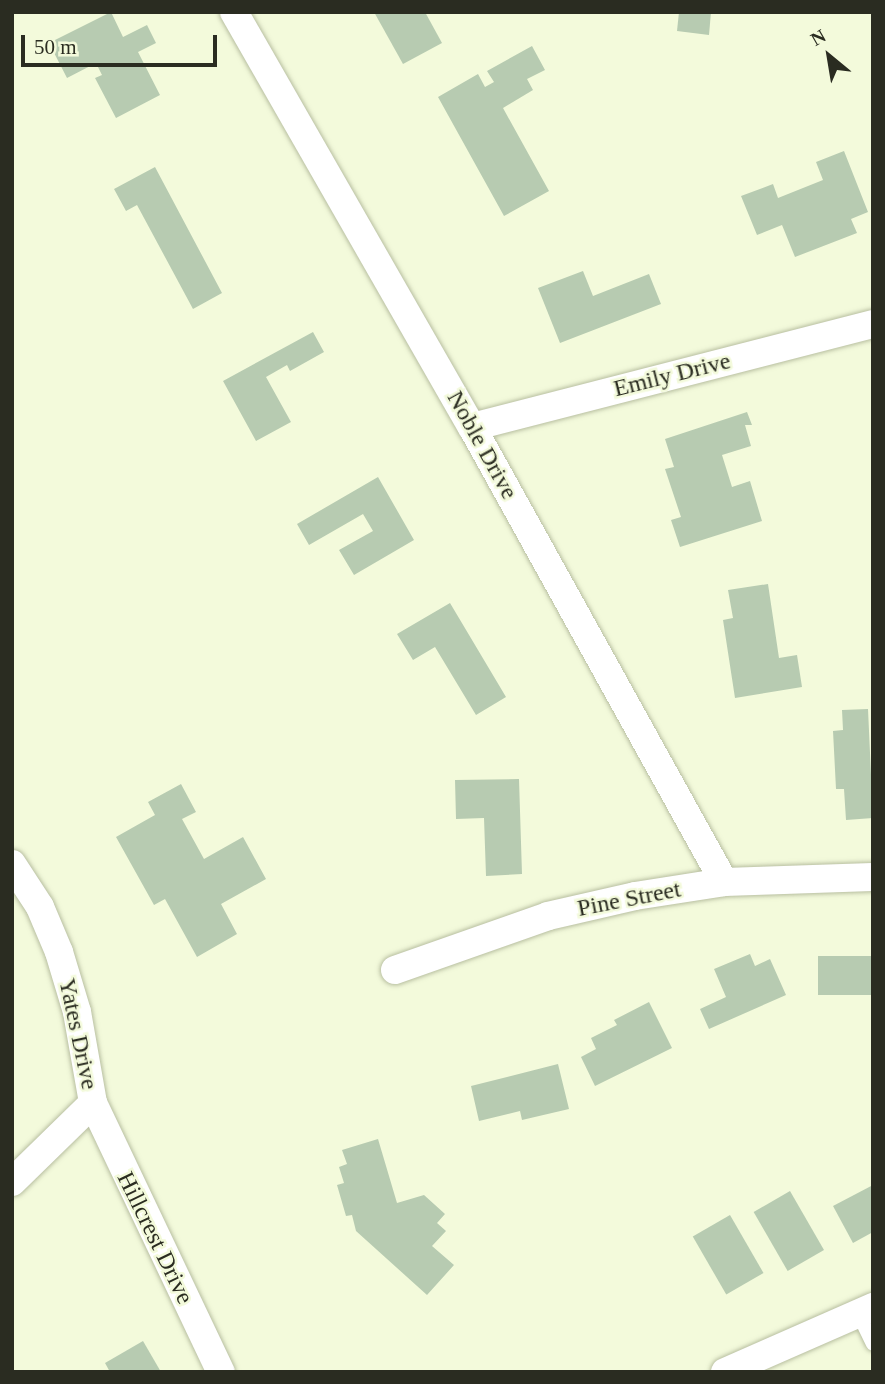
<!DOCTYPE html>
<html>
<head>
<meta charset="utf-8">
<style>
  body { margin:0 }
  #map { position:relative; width:885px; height:1384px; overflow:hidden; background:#f3fadb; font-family:"Times New Roman",serif }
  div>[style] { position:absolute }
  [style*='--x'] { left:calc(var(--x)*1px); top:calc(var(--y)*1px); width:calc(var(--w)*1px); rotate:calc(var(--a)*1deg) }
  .building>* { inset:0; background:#b7cbb1; transform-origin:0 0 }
  .roads { filter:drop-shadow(0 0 2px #b8bfa1) drop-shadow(0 0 2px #b8bfa1) }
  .service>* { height:14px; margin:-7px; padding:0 7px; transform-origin:7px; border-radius:7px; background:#fff }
  .minor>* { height:28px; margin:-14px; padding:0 14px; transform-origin:14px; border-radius:14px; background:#fff }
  span { translate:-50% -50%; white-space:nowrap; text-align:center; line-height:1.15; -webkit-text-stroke:5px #f3fadb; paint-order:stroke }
  .street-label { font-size:24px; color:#2a2c21 }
  .frame { position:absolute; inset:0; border:14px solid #2a2c21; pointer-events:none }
  .north { position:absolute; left:794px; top:21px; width:70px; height:70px; -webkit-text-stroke:5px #f3fadb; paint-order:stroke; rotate:330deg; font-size:19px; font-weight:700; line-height:28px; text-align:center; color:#2a2c21 }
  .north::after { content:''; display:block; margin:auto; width:24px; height:32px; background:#2a2c21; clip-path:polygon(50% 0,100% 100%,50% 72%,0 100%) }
  .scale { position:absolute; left:21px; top:35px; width:196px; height:32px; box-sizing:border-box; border:4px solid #2a2c21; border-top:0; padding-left:9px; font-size:21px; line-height:24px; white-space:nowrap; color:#2a2c21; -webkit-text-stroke:5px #f3fadb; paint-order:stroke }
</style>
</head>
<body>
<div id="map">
  <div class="building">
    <i style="clip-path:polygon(111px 12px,123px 37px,147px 25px,156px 43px,138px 52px,160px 95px,116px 118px,95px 78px,102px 75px,96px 63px,67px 78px,49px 43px)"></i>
    <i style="clip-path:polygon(374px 12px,425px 12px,442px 43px,403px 64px)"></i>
    <i style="clip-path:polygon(679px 12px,711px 12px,709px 35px,677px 31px)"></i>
    <i style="clip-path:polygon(532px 46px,545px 70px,527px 79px,533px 90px,503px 108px,549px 191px,504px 216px,438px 97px,478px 74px,485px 87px,494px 82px,487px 71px)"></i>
    <i style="clip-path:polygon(844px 151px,868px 212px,851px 219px,857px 233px,795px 257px,782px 225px,757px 235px,741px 196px,773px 184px,778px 198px,823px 180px,816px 162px)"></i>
    <i style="clip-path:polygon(155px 167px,222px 293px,193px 309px,137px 205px,126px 211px,114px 189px)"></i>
    <i style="clip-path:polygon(583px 271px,593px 296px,649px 274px,661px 304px,560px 343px,538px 288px)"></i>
    <i style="clip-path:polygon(313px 332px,324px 352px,290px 371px,287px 365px,266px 377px,291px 422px,256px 441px,223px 381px)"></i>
    <i style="clip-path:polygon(747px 412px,752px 425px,745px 425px,751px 446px,722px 455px,732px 487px,750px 481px,762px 521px,680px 547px,671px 520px,681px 517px,665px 469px,674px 467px,665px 439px)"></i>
    <i style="clip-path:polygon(378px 477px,414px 540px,354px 575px,339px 550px,373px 531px,363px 514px,309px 545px,297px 524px)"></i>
    <i style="clip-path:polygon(768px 584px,779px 658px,797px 655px,802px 687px,735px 698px,723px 620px,733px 618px,728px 590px)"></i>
    <i style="clip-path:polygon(450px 603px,506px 697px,476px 715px,435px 647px,413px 660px,397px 634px)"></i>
    <i style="clip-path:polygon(868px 709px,873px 818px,846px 820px,844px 789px,836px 789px,833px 731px,843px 730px,842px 710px)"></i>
    <i style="clip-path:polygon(519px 779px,522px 874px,486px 876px,484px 818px,456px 819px,455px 780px)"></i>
    <i style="clip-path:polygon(181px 784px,196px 812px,182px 819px,204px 859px,243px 837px,266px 879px,221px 904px,237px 934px,197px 957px,165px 899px,154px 905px,116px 837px,155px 815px,148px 802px)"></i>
    <i style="clip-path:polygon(750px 954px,755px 966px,770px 959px,786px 995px,709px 1029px,700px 1009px,726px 997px,714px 969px)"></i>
    <i style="left:873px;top:956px;width:39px;height:55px;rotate:90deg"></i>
    <i style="clip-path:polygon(649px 1002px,672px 1048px,595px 1086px,581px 1057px,596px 1049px,591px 1038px,617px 1025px,614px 1020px)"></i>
    <i style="clip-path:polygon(558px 1064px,569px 1109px,522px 1120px,520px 1111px,479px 1121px,471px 1086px)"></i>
    <i style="clip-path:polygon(378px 1139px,397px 1203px,424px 1195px,445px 1214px,437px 1223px,446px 1231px,432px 1246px,454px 1265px,427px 1295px,356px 1231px,352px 1215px,346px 1216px,337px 1185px,344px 1183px,339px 1167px,347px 1164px,342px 1150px)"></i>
    <i style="clip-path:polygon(873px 1185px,873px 1232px,853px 1243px,833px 1206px)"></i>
    <i style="left:790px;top:1191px;width:68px;height:42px;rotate:60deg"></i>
    <i style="left:730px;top:1215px;width:67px;height:43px;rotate:60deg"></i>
    <i style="clip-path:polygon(143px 1341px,161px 1372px,110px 1372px,105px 1363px)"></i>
  </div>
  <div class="roads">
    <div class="service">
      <i style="--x:858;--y:1313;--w:34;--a:64"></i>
    </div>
    <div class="minor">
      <i style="--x:234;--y:12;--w:478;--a:60.2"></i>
      <i style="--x:472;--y:427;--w:520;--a:61.02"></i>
      <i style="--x:472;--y:427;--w:414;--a:-14.4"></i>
      <i style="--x:12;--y:864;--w:51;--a:56.9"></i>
      <i style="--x:40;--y:907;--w:49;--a:67.1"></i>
      <i style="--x:59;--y:952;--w:63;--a:73.3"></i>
      <i style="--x:77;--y:1012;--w:92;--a:80"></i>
      <i style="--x:93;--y:1103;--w:113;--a:135.7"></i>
      <i style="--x:395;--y:970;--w:162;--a:-19.4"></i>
      <i style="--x:548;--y:916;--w:89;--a:-12.9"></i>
      <i style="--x:635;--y:896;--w:90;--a:-8.9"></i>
      <i style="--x:724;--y:882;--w:149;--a:-1.9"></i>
      <i style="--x:93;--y:1103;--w:298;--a:64.6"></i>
      <i style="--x:725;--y:1372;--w:162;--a:-23.7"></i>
    </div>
  </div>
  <div class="street-label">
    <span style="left:672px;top:375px;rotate:-14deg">Emily Drive</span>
    <span style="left:482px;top:445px;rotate:61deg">Noble Drive</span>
    <span style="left:629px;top:899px;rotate:-11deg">Pine Street</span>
    <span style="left:78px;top:1034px;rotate:78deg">Yates Drive</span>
    <span style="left:155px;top:1238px;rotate:64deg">Hillcrest Drive</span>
  </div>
  <div class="frame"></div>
  <div class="north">N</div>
  <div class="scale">50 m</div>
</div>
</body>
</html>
